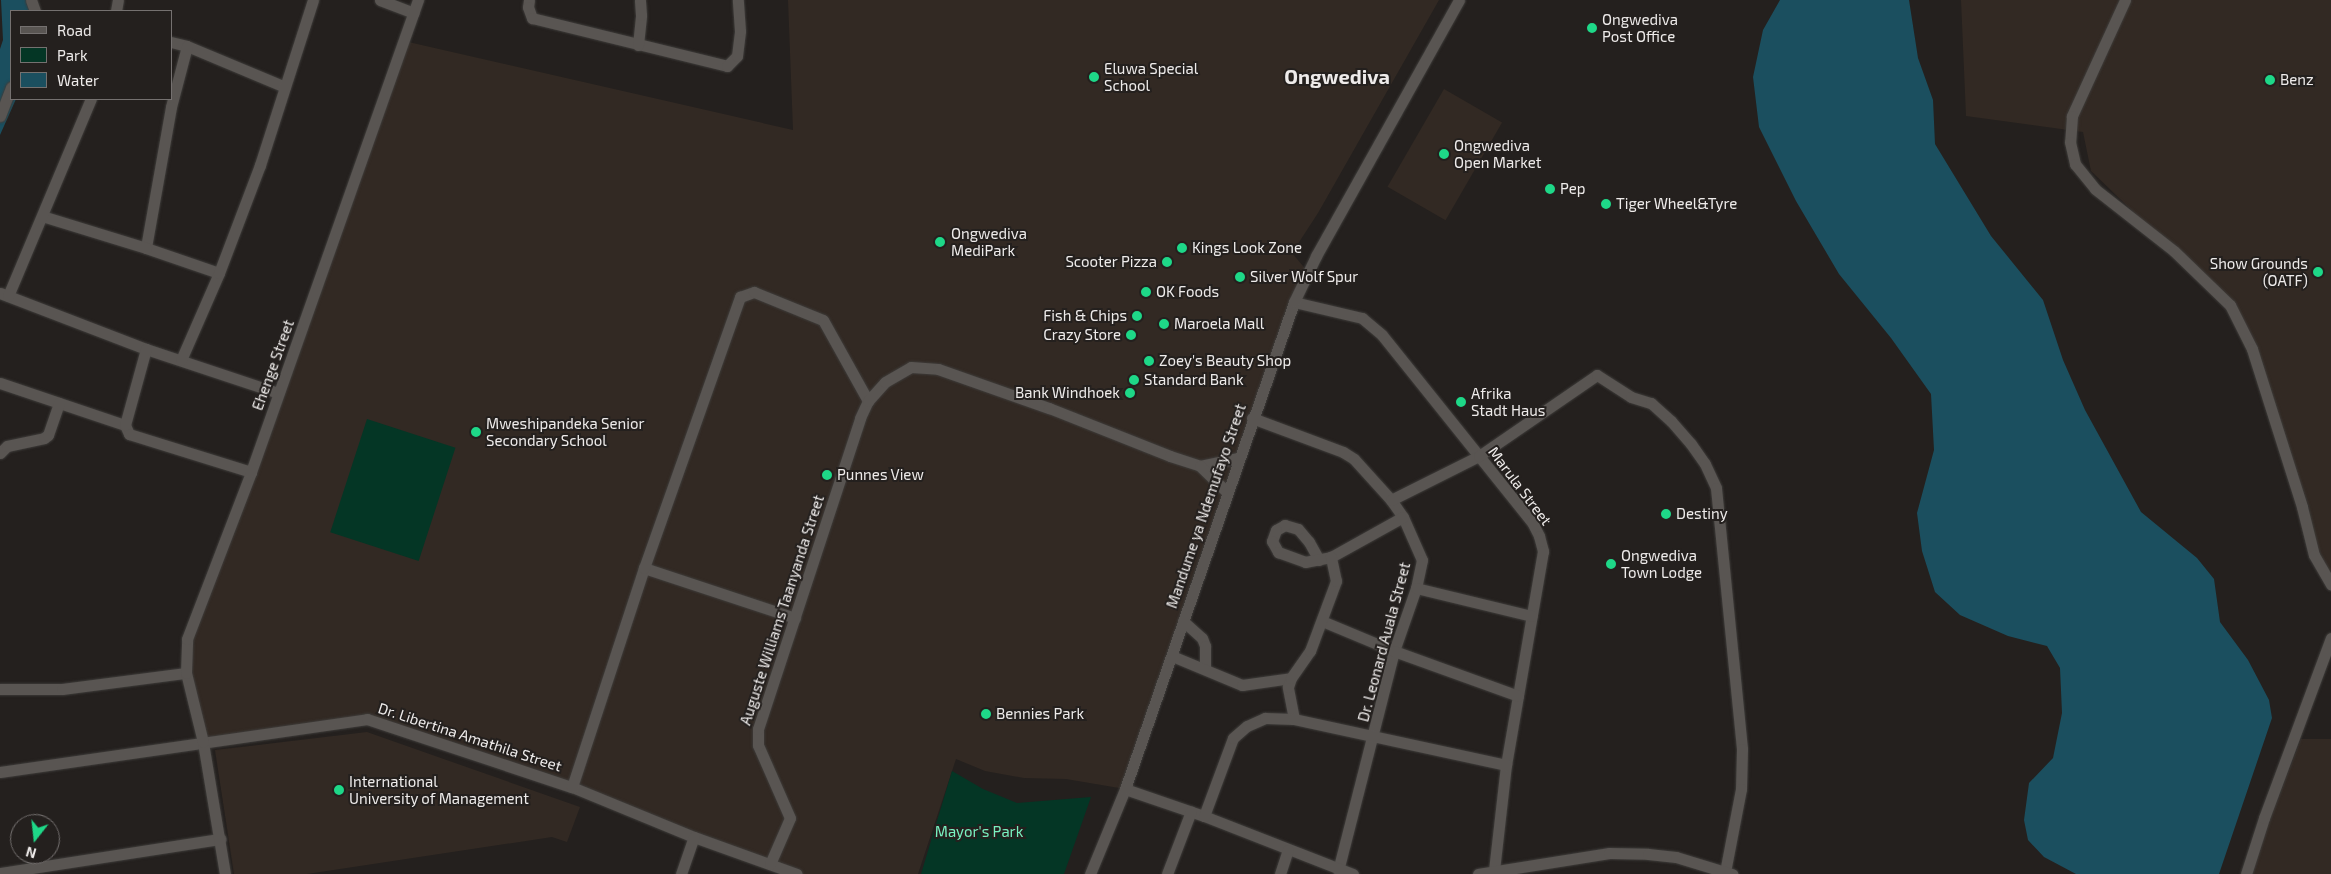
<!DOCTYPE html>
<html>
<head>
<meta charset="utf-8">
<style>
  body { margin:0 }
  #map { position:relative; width:2331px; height:874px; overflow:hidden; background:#24201e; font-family:"Exo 2",sans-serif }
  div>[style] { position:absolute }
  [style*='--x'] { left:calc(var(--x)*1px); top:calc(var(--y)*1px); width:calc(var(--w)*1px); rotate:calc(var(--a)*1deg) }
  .built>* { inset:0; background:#322923; transform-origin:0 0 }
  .green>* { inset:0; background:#043625; transform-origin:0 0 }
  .water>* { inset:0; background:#1b4f5f }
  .roads { filter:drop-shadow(0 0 1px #3e3c3a) drop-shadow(0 0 1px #3e3c3a) }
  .minor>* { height:11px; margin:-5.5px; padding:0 5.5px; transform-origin:5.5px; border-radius:5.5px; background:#595552 }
  .dots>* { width:14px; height:14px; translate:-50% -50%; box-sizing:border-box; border:2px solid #24201e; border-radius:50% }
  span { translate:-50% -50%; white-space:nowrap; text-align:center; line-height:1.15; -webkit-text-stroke:4px #24201e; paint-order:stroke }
  .poi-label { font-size:15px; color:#eeebea }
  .left { translate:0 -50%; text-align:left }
  .right { translate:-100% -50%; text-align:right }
  .street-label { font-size:15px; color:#eeebea }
  .park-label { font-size:15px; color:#79f2c1 }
  .district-label { font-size:20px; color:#eeebea; font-weight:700 }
  .legend { position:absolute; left:10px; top:10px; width:162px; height:90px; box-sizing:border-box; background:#24201e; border:1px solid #757170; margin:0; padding:6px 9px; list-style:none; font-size:15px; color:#eeebea }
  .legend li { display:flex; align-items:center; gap:10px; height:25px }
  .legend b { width:25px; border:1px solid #757170 }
  .north { position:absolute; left:10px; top:814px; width:50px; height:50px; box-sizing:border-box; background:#24201e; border:1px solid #757170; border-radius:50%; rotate:196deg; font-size:14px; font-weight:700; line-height:20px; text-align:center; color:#eeebea }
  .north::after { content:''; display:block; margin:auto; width:18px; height:22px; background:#1ed888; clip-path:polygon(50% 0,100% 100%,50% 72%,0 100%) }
</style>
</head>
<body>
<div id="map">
  <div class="built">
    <i style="clip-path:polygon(788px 0,1439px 0,1318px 213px,1292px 253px,1308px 272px,1125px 789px,1066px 779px,1024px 778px,985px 771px,956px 759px,918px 874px,797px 874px,572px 787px,367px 719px,203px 742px,186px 673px,187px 639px,404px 41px,793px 130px)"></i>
    <i style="clip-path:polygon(1961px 0,2331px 0,2331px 584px,2314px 555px,2309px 507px,2252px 349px,2230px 305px,2091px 171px,2083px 132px,1966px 116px)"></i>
    <i style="left:1444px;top:89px;width:67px;height:113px;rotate:30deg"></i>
    <i style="clip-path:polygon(367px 732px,580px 807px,567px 842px,552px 837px,307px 874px,234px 874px,215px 750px)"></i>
    <i style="clip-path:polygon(2301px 739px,2331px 739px,2331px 874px,2249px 874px)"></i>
  </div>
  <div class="green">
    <i style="left:367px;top:419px;width:93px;height:119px;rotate:18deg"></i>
    <i style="clip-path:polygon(952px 771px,983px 789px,1017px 803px,1091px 797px,1064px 874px,921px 874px)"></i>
  </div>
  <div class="water">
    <i style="clip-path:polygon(1px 0,34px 0,39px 11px,11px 11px,11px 99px,16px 99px,0 135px,0 49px,3px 40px)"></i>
    <i style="clip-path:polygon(1780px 0,1909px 0,1918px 58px,1933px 100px,1935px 144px,1991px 236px,2043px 300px,2063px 360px,2085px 410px,2141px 512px,2197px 558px,2214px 579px,2220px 622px,2248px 660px,2269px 700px,2272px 718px,2219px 874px,2076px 874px,2044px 857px,2028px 840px,2024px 820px,2029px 783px,2053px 758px,2062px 713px,2060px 668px,2047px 646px,2008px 636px,1960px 615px,1935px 592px,1922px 551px,1917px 513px,1934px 450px,1931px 394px,1891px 338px,1839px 274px,1796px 201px,1759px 127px,1753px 77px,1763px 30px)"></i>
  </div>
  <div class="roads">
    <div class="minor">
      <i style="--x:31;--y:0;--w:12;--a:70"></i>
      <i style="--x:380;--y:0;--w:36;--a:21"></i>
      <i style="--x:529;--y:0;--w:7;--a:98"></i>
      <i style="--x:528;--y:7;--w:12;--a:70"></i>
      <i style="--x:532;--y:18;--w:201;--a:13.8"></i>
      <i style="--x:727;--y:66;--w:14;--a:-45"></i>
      <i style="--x:737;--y:56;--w:25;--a:-83"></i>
      <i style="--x:740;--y:31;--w:31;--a:-94"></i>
      <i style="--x:2125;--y:0;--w:128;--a:114.6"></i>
      <i style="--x:2072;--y:116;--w:26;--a:94"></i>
      <i style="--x:2070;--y:142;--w:23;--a:77"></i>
      <i style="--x:2075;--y:164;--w:32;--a:51"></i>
      <i style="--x:2095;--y:189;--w:100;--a:38.1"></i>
      <i style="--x:2174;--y:251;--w:78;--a:44"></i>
      <i style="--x:2230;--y:305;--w:49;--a:63.4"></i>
      <i style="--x:2252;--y:349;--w:166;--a:72.4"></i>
      <i style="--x:2302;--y:507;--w:49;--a:76"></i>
      <i style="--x:2314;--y:555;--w:34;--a:60"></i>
      <i style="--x:116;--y:11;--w:11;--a:-80"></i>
      <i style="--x:171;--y:42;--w:16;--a:14"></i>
      <i style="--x:187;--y:46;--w:106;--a:22.7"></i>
      <i style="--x:638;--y:45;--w:30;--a:-84"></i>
      <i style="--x:641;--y:15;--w:15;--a:-94"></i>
      <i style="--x:187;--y:46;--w:63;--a:104.7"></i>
      <i style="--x:171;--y:107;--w:143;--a:100.1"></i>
      <i style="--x:146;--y:248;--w:77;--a:18.9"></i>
      <i style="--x:0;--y:116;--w:31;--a:-69"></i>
      <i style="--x:42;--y:216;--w:109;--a:17.1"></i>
      <i style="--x:0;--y:293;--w:156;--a:21"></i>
      <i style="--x:146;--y:349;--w:139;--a:18.4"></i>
      <i style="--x:8;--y:296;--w:214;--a:-67.2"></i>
      <i style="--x:1294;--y:302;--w:70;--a:13.2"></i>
      <i style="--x:1362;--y:318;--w:26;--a:40"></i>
      <i style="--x:1382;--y:335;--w:240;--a:51.3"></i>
      <i style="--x:1532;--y:522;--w:16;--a:63"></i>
      <i style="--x:1539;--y:536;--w:16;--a:75"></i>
      <i style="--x:1543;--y:551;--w:217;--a:99.8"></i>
      <i style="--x:1506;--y:765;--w:107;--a:96.5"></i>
      <i style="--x:181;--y:360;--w:95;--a:-66.4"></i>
      <i style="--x:219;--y:273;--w:116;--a:-69.2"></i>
      <i style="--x:260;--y:165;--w:173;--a:-72.2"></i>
      <i style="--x:0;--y:383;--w:132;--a:18.6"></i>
      <i style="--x:125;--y:425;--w:10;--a:66"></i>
      <i style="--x:129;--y:434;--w:128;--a:17.3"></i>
      <i style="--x:1252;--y:418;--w:97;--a:20.5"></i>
      <i style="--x:1343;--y:452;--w:13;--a:32"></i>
      <i style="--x:1354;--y:459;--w:55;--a:47.9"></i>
      <i style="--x:1391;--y:500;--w:21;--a:55"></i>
      <i style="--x:1403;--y:517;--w:47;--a:66.2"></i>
      <i style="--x:1422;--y:560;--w:29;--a:102"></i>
      <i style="--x:1416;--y:588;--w:67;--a:109.2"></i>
      <i style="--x:1394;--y:651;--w:226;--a:104.3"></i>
      <i style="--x:125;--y:425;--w:79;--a:-74.6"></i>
      <i style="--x:0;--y:453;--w:10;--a:-45"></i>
      <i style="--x:7;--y:446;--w:38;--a:-12"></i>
      <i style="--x:44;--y:438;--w:5;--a:-37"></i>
      <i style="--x:48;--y:435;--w:34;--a:-71"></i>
      <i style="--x:1200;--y:466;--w:39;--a:-12"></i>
      <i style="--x:1391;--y:500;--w:98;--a:-26.6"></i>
      <i style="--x:1479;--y:456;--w:143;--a:-34.5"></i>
      <i style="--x:1597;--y:375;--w:40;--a:32.9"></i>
      <i style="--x:1631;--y:397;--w:21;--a:17"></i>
      <i style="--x:1651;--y:403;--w:27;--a:42"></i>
      <i style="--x:1671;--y:421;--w:30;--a:49"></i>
      <i style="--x:1691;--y:444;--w:24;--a:55"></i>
      <i style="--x:1705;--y:464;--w:26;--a:65"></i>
      <i style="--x:1716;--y:488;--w:262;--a:84.3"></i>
      <i style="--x:1742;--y:749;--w:40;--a:91.4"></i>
      <i style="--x:1741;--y:789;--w:85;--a:100.9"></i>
      <i style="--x:1319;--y:560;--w:21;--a:-119"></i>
      <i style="--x:1309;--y:542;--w:17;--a:-130"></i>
      <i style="--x:1298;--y:529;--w:14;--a:-163"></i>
      <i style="--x:1285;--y:525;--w:10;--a:151"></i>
      <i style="--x:1276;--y:530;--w:12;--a:110"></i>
      <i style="--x:1272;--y:541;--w:13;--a:61"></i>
      <i style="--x:1278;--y:552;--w:29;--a:20"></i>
      <i style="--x:1305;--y:562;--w:26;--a:-11"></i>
      <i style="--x:1331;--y:557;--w:82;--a:-29.1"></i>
      <i style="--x:644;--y:568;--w:159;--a:18.3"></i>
      <i style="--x:1416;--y:588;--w:119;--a:13.6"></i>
      <i style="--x:1183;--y:621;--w:25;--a:42"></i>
      <i style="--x:1202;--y:638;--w:9;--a:69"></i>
      <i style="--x:1205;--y:646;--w:22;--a:90"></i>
      <i style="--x:1322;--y:621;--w:78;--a:22.6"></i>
      <i style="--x:1394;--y:651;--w:132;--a:19.9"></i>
      <i style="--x:1172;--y:656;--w:76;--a:22.5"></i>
      <i style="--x:1242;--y:685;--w:49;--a:-8.1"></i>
      <i style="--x:0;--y:689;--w:62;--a:0"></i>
      <i style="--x:62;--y:689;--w:125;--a:-7.4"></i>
      <i style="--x:1294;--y:719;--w:33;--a:-101"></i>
      <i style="--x:1288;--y:687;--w:9;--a:-72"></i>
      <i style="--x:1291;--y:678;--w:33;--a:-55"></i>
      <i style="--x:1310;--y:651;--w:75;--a:-69.6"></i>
      <i style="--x:1336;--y:581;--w:25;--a:-102"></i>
      <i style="--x:0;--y:772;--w:371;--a:-8.2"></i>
      <i style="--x:367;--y:719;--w:216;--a:18.4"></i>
      <i style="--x:572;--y:787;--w:132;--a:22.3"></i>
      <i style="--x:694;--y:837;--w:109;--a:19.8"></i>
      <i style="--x:572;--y:787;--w:231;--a:-71.8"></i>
      <i style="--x:644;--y:568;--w:288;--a:-70.5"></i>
      <i style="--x:740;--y:297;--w:15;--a:-20"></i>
      <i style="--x:754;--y:292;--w:74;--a:22.1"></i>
      <i style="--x:823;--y:320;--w:93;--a:60.9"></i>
      <i style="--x:1125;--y:789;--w:83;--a:18.9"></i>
      <i style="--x:1204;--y:816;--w:160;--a:21.3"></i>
      <i style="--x:1204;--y:816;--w:83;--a:-69.6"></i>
      <i style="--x:1233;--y:738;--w:18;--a:-41"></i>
      <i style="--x:1247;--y:726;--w:20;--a:-24"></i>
      <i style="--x:1265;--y:718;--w:29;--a:2"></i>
      <i style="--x:1294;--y:719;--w:217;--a:12.2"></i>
      <i style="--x:770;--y:864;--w:50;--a:-66.5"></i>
      <i style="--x:790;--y:818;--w:80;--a:-113.7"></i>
      <i style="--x:758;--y:745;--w:16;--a:-90"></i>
      <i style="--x:758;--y:729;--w:327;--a:-71.8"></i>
      <i style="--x:860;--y:418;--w:19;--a:-65"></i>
      <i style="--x:868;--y:401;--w:25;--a:-48"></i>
      <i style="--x:885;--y:382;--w:30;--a:-30"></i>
      <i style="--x:911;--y:367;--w:27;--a:4"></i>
      <i style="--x:938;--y:369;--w:118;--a:19.4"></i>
      <i style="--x:1049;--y:408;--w:130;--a:21.6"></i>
      <i style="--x:1170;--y:456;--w:32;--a:18"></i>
      <i style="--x:1200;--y:466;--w:37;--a:44"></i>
      <i style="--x:0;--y:873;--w:223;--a:-8.8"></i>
      <i style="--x:225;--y:874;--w:134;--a:-99.5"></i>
      <i style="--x:203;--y:742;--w:71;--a:-103.8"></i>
      <i style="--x:186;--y:673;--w:34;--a:-88"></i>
      <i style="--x:187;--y:639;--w:179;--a:-69"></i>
      <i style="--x:251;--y:472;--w:501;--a:-70.52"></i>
      <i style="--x:681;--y:874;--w:39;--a:-71"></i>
      <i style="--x:1090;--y:874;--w:92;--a:-67.6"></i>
      <i style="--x:1125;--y:789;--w:515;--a:-70.86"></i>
      <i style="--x:1294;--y:302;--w:51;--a:-64.4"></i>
      <i style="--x:1316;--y:256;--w:293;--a:-60.8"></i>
      <i style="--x:1167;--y:874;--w:67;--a:-69.1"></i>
      <i style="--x:1280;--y:874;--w:25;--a:-72"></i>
      <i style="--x:1478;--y:874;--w:133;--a:-9.1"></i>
      <i style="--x:1609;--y:853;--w:39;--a:1"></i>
      <i style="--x:1648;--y:854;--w:28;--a:6"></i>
      <i style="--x:1676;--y:857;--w:59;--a:16.9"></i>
      <i style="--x:2246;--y:874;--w:59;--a:-72.2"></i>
      <i style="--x:2264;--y:818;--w:192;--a:-69.6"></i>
    </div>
  </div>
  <div class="dots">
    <i style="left:1592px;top:28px;background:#1ed888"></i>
    <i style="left:1094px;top:77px;background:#1ed888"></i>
    <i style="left:2270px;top:80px;background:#1ed888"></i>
    <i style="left:1444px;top:154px;background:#1ed888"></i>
    <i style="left:1550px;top:189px;background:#1ed888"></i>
    <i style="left:1606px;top:204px;background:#1ed888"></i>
    <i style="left:940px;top:242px;background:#1ed888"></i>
    <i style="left:1182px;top:248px;background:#1ed888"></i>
    <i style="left:1167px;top:262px;background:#1ed888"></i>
    <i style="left:2318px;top:272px;background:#1ed888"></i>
    <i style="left:1240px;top:277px;background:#1ed888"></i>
    <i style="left:1146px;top:292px;background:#1ed888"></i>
    <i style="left:1137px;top:316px;background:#1ed888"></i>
    <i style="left:1164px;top:324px;background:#1ed888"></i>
    <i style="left:1131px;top:335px;background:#1ed888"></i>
    <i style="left:1149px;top:361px;background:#1ed888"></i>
    <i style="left:1134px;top:380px;background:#1ed888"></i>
    <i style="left:1130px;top:393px;background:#1ed888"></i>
    <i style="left:1461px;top:402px;background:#1ed888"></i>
    <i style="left:476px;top:432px;background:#1ed888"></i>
    <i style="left:827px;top:475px;background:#1ed888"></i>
    <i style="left:1666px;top:514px;background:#1ed888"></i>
    <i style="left:1611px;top:564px;background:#1ed888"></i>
    <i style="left:986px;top:714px;background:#1ed888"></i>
    <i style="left:339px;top:790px;background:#1ed888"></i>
  </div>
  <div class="poi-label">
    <span class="left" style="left:1602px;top:28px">Ongwediva<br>Post Office</span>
    <span class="left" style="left:1104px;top:77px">Eluwa Special<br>School</span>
    <span class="left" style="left:2280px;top:80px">Benz</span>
    <span class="left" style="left:1454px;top:154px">Ongwediva<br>Open Market</span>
    <span class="left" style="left:1560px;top:189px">Pep</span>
    <span class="left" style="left:1616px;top:204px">Tiger Wheel&amp;Tyre</span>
    <span class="left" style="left:951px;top:242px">Ongwediva<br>MediPark</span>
    <span class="left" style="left:1192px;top:248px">Kings Look Zone</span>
    <span class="right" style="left:1157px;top:262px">Scooter Pizza</span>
    <span class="right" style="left:2308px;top:272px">Show Grounds<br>(OATF)</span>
    <span class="left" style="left:1250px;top:277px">Silver Wolf Spur</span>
    <span class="left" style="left:1156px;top:292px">OK Foods</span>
    <span class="right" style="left:1127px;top:316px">Fish &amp; Chips</span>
    <span class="left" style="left:1174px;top:324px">Maroela Mall</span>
    <span class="right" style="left:1121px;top:335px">Crazy Store</span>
    <span class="left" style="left:1159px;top:361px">Zoey's Beauty Shop</span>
    <span class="left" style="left:1144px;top:380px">Standard Bank</span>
    <span class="right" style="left:1120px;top:393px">Bank Windhoek</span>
    <span class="left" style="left:1471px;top:402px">Afrika<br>Stadt Haus</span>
    <span class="left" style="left:486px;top:432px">Mweshipandeka Senior<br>Secondary School</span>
    <span class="left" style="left:837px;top:475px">Punnes View</span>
    <span class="left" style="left:1676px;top:514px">Destiny</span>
    <span class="left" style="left:1621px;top:564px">Ongwediva<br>Town Lodge</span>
    <span class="left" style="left:996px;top:714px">Bennies Park</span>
    <span class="left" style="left:349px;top:790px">International<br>University of Management</span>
  </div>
  <div class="street-label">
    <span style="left:273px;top:365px;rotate:-70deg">Ehenge Street</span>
    <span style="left:1520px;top:486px;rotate:53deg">Marula Street</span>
    <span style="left:1206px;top:506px;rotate:-71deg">Mandume ya Ndemufayo Street</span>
    <span style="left:782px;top:610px;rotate:-72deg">Auguste Williams Taanyanda Street</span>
    <span style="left:1384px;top:642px;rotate:-75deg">Dr. Leonard Auala Street</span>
    <span style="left:470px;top:737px;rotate:18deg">Dr. Libertina Amathila Street</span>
  </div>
  <div class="park-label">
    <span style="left:979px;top:832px">Mayor's Park</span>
  </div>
  <div class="district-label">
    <span style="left:1337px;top:76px">Ongwediva</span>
  </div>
  <ul class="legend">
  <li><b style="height:6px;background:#595552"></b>Road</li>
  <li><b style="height:14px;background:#043625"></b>Park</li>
  <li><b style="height:14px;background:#1b4f5f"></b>Water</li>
  </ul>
  <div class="north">N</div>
</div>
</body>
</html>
